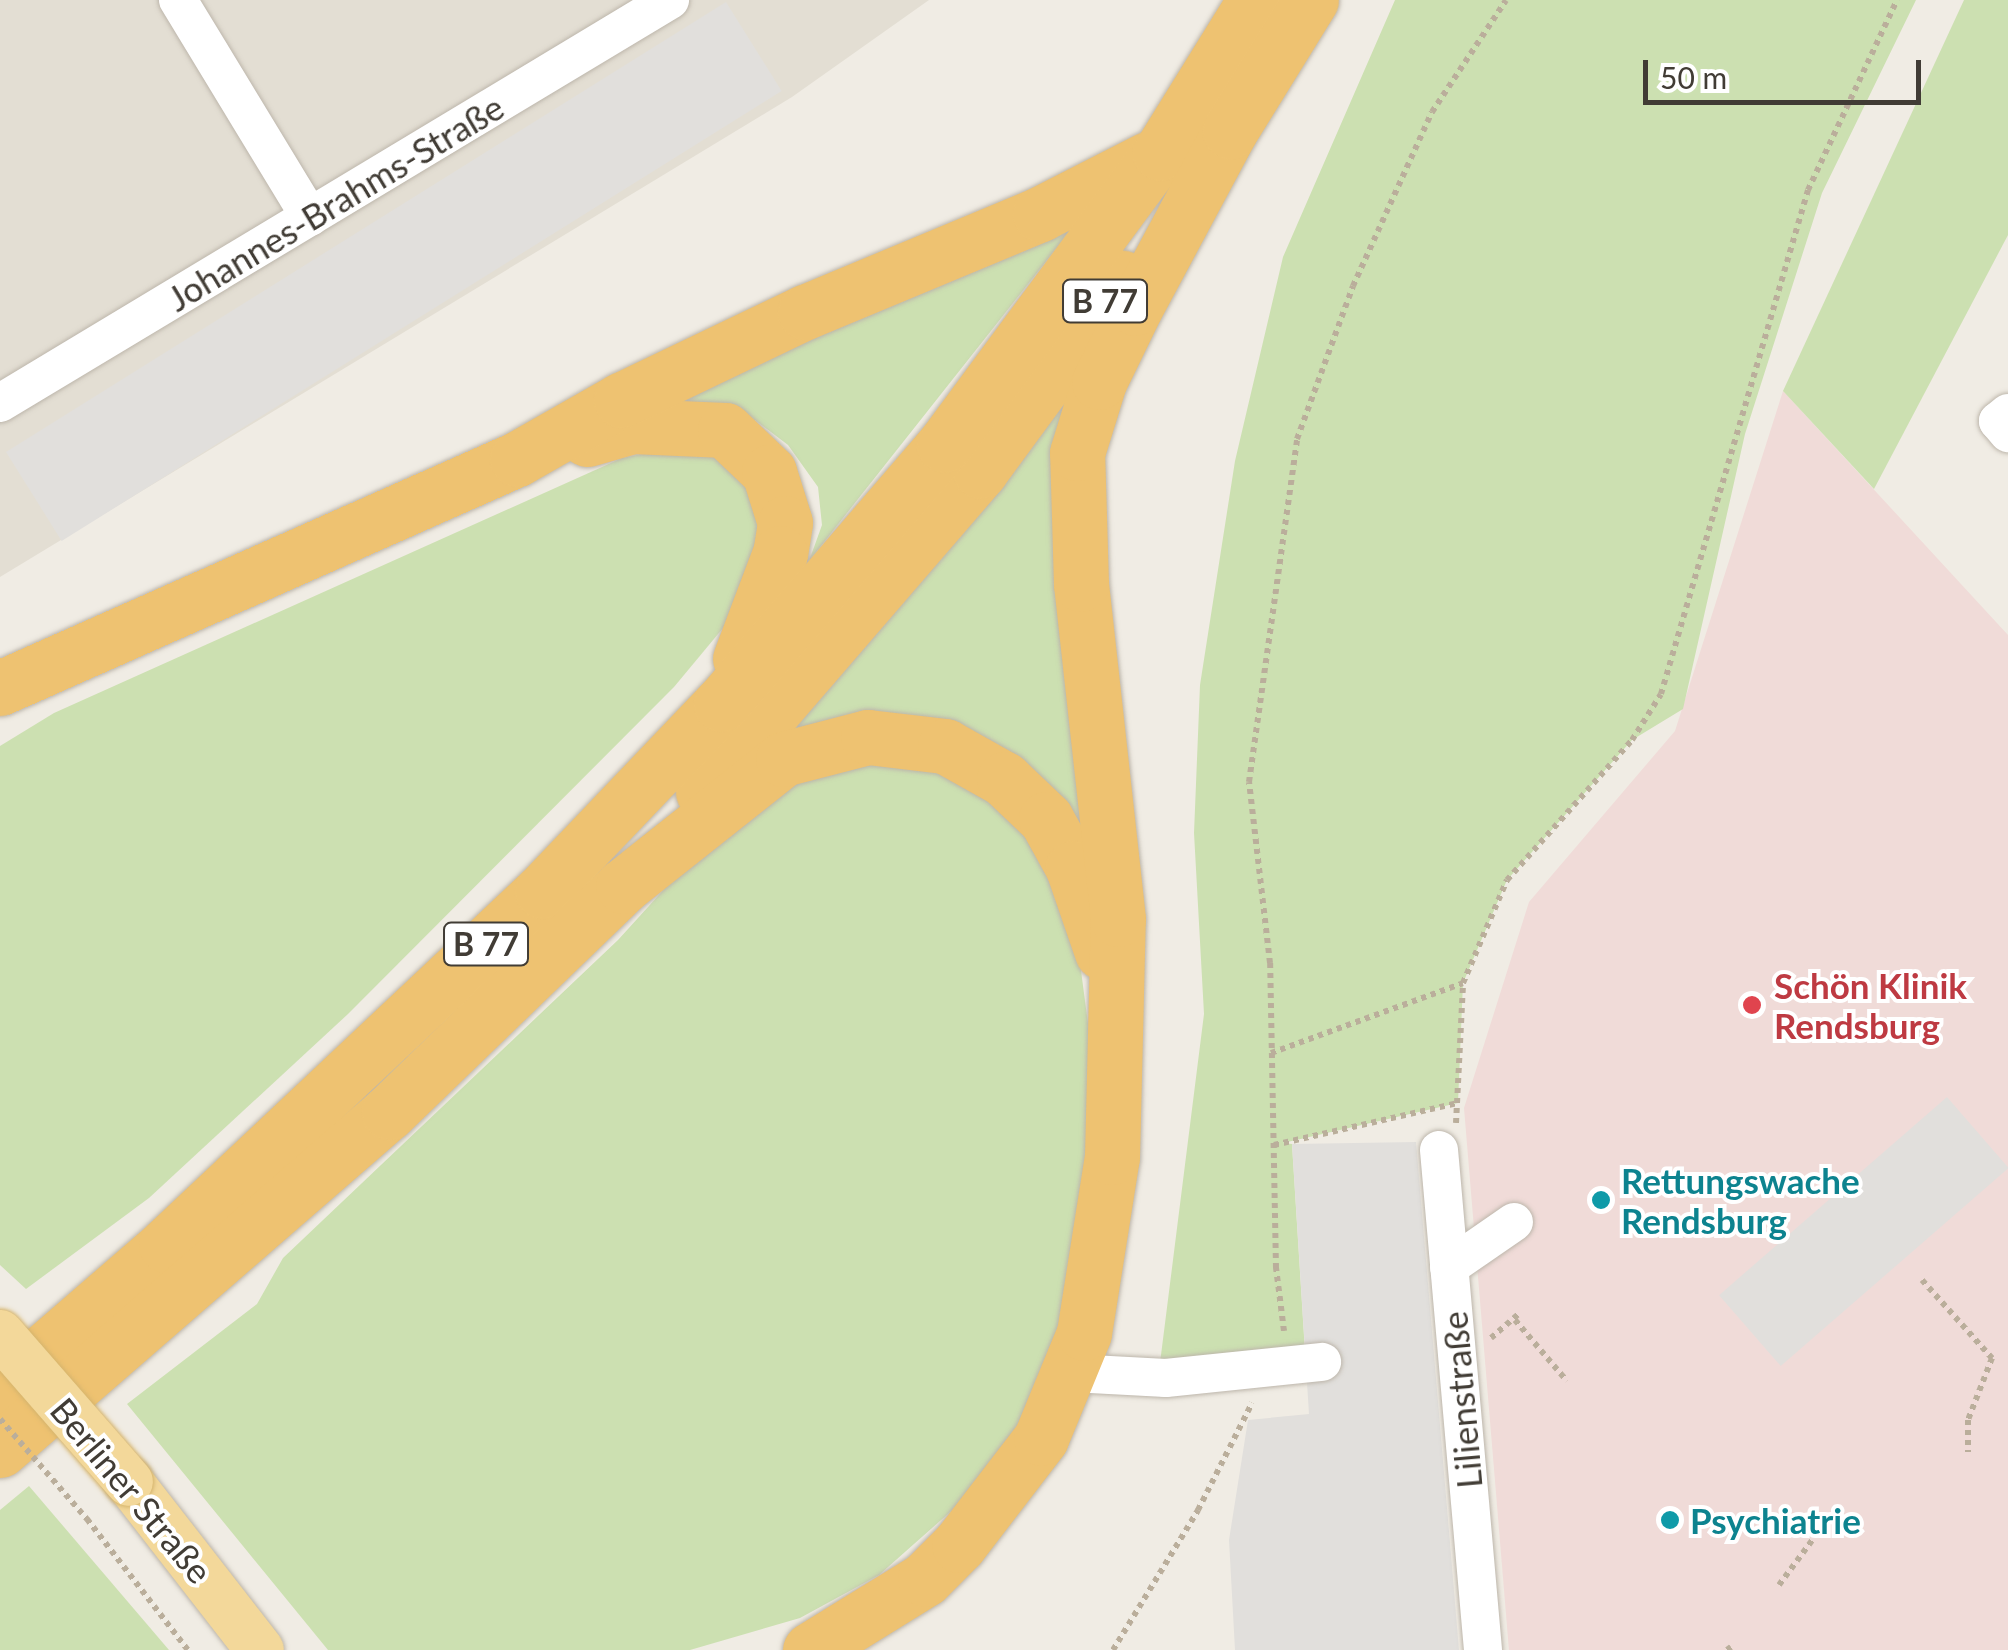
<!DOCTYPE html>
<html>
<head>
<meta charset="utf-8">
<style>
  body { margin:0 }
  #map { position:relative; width:2008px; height:1650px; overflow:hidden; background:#f0ece4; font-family:Lato,sans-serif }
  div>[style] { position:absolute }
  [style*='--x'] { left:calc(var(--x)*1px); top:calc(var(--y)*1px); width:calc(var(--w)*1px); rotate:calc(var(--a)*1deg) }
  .residential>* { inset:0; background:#e3ded3 }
  .medical>* { inset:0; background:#f0dbd8 }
  .green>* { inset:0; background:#cce0b1 }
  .parking>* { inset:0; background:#e1dfdc; transform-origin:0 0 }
  .path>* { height:6px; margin-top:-3px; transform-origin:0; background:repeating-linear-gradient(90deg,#baae9b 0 5px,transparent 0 10px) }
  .roads { filter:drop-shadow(0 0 2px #bdb6ab) drop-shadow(0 0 2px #bdb6ab) }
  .minor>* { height:38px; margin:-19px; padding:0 19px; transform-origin:19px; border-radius:19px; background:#fff }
  .major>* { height:48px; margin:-24px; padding:0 24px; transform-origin:24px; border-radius:24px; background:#f3d89a }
  .highway>* { height:55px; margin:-27.5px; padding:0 27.5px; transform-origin:27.5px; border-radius:27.5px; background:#eec271 }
  .path-bridge>* { height:6px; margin-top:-3px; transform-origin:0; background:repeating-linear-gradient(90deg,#baae9b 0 5px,transparent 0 10px) }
  .bridges { filter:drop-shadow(0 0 2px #d5b46d) drop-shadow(0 0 2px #d5b46d) }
  .major-bridge>* { height:48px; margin:-24px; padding:0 24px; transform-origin:24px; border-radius:24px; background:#f3d89a }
  .dots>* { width:28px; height:28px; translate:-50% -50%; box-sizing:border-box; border:5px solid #fff; border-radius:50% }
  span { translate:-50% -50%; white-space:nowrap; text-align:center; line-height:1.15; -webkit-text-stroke:8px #fff; paint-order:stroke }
  .shield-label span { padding:2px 8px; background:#fff; border:2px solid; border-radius:8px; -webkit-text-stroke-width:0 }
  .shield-label { font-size:32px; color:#413c35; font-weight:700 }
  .street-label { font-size:35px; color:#413c35 }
  .health-label { font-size:35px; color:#be3a42; font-weight:700 }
  .left { translate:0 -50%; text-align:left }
  .culture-label { font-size:35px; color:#0d838f; font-weight:700 }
  .scale { position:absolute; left:1643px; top:60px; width:278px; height:45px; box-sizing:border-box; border:5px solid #413c35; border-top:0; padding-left:12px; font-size:30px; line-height:35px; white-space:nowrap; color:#413c35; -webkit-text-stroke:8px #fff; paint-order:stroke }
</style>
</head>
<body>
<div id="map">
  <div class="residential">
    <i style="clip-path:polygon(0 0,929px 0,792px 97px,0 577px)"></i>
  </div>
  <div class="medical">
    <i style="clip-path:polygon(1783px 391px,2008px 635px,2008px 1650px,1509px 1650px,1464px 1108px,1529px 902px,1675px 731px)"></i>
  </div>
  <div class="green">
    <i style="clip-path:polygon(1395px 0,1916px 0,1822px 193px,1745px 434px,1683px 709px,1632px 740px,1507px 880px,1463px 983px,1458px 1103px,1283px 1143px,1292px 1144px,1305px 1352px,1160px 1363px,1204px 1014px,1194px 833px,1200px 685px,1235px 461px,1283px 257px)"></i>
    <i style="clip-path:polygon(1964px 0,2008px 0,2008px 235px,1874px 489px,1783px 391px)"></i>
    <i style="clip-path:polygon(1089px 207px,809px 561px,822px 525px,818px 487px,788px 445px,755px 420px,671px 402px)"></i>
    <i style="clip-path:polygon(1080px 362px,1105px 863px,972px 735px,754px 762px)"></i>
    <i style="clip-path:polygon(682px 446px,710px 446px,773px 511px,758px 586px,674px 687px,348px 1014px,149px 1198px,26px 1289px,0 1265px,0 746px,54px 713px,622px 458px)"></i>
    <i style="clip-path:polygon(917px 753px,1020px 814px,1078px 948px,1089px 1031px,1088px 1136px,1070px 1300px,1011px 1441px,984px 1482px,879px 1575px,800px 1618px,690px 1650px,328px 1650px,127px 1404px,257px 1304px,283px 1258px,618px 940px,718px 830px,769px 789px)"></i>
    <i style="clip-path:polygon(29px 1486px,169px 1650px,0 1650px,0 1510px)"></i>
  </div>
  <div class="parking">
    <i style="left:726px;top:2px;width:105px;height:849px;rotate:58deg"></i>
    <i style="left:1947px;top:1097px;width:94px;height:302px;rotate:49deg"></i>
    <i style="clip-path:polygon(1416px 1142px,1459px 1650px,1235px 1650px,1229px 1540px,1248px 1420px,1309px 1414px,1292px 1144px)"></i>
  </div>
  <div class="path">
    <i style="--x:1271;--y:1053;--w:204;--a:-20"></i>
    <i style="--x:1456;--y:1123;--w:140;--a:-87.1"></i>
    <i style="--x:1463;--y:983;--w:112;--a:-66.9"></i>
    <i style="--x:1507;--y:880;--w:188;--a:-48.2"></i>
    <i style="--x:1632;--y:740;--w:54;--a:-57.8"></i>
    <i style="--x:1661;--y:694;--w:525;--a:-73.74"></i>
    <i style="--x:1808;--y:190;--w:210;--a:-64.9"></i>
    <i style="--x:1274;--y:1145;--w:189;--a:-12.9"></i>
    <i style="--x:1922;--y:1280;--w:105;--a:48.1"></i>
    <i style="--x:1992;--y:1358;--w:66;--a:111.2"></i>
    <i style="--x:1968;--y:1420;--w:32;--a:90"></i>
    <i style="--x:1515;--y:1320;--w:80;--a:49.6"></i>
    <i style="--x:1284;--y:1331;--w:64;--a:-97.2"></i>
    <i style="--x:1276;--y:1268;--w:305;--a:-91.1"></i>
    <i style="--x:1270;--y:963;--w:182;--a:-96.6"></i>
    <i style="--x:1249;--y:782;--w:346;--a:-82"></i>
    <i style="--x:1297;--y:439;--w:163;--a:-69.9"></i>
    <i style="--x:1353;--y:286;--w:191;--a:-65.6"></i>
    <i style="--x:1432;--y:112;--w:134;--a:-56.5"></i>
    <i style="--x:1491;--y:1338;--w:38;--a:-41"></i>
    <i style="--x:87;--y:1519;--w:165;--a:52.4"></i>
    <i style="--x:1779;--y:1585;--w:57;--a:-53.5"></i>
    <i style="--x:1113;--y:1650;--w:164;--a:-58.7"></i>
    <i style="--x:1198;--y:1510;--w:120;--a:-63.2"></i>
    <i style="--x:1727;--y:1650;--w:5;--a:-37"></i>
  </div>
  <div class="roads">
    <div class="minor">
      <i style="--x:178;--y:0;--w:254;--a:58.7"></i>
      <i style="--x:0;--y:403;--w:782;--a:-31.03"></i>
      <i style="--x:2008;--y:413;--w:13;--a:141"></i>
      <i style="--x:1998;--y:421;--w:16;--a:50"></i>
      <i style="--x:1439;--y:1150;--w:502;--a:84.97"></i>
      <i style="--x:1449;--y:1267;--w:79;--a:-34.7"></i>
      <i style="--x:1072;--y:1373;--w:94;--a:3"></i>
      <i style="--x:1166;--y:1378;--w:157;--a:-5.9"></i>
    </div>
    <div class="major">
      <i style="--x:129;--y:1482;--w:213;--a:52.1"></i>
    </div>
    <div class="highway">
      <i style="--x:587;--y:439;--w:47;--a:-16.1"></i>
      <i style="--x:632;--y:426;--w:93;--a:2.5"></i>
      <i style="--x:725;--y:430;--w:61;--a:43.7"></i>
      <i style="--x:769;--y:472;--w:53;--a:72.6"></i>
      <i style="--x:785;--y:523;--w:30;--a:99"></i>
      <i style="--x:780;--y:553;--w:113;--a:110.7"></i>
      <i style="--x:0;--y:688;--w:565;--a:-23.89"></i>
      <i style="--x:517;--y:459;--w:120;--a:-29.6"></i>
      <i style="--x:621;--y:400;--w:204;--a:-25.6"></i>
      <i style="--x:805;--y:312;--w:255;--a:-22.6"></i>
      <i style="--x:1040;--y:214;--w:121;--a:-27"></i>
      <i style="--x:703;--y:792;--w:424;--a:-49.2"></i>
      <i style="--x:980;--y:471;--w:240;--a:-53.7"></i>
      <i style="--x:0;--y:1389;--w:220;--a:-40.9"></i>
      <i style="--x:166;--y:1245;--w:516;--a:-43.27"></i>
      <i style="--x:542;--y:891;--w:259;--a:-46.3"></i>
      <i style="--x:721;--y:704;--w:342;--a:-49.3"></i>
      <i style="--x:944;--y:445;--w:363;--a:-53.5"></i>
      <i style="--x:1160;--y:153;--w:180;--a:-58.2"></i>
      <i style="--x:0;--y:1450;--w:515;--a:-40.99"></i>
      <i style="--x:389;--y:1112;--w:325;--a:-44"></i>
      <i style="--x:623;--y:886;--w:204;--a:-38.4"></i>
      <i style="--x:783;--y:759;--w:88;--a:-14.5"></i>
      <i style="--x:868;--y:737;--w:78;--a:6.7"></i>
      <i style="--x:945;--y:746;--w:68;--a:29.2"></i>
      <i style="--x:1004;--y:779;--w:58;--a:43.6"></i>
      <i style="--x:1046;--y:819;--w:56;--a:61.1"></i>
      <i style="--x:1073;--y:868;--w:89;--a:71"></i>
      <i style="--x:810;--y:1650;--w:135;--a:-31.7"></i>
      <i style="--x:925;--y:1579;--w:48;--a:-45"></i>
      <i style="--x:959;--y:1545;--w:135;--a:-52.5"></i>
      <i style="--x:1041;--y:1438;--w:113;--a:-67.7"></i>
      <i style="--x:1084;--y:1333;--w:178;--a:-81"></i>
      <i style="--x:1112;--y:1157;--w:238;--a:-88.6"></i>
      <i style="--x:1118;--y:919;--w:337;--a:-96.3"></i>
      <i style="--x:1081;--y:584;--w:131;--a:-91.7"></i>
      <i style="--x:1077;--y:453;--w:74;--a:-72.8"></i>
      <i style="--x:1099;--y:382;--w:82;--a:-64.1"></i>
      <i style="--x:1135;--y:308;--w:201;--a:-61.8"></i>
      <i style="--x:1230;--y:131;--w:154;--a:-58.3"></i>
    </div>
  </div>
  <div class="path-bridge">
    <i style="--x:0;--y:1419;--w:133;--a:49"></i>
  </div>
  <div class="bridges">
    <div class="major-bridge">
      <i style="--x:0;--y:1334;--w:196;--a:48.9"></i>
    </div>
  </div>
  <div class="dots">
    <i style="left:1752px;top:1005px;background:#e0444e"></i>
    <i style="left:1601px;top:1200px;background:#0f9aa8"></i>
    <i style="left:1670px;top:1520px;background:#0f9aa8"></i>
  </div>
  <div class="shield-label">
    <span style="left:1105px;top:301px">B 77</span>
    <span style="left:486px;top:944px">B 77</span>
  </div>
  <div class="street-label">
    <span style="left:335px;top:202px;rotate:-31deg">Johannes-Brahms-Straße</span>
    <span style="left:1461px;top:1400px;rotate:-95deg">Lilienstraße</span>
    <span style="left:132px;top:1490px;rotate:50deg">Berliner Straße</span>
  </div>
  <div class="health-label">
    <span class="left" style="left:1774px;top:1005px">Schön Klinik<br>Rendsburg</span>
  </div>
  <div class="culture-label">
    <span class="left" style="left:1621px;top:1200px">Rettungswache<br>Rendsburg</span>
    <span class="left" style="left:1690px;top:1520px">Psychiatrie</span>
  </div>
  <div class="scale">50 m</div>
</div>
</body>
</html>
